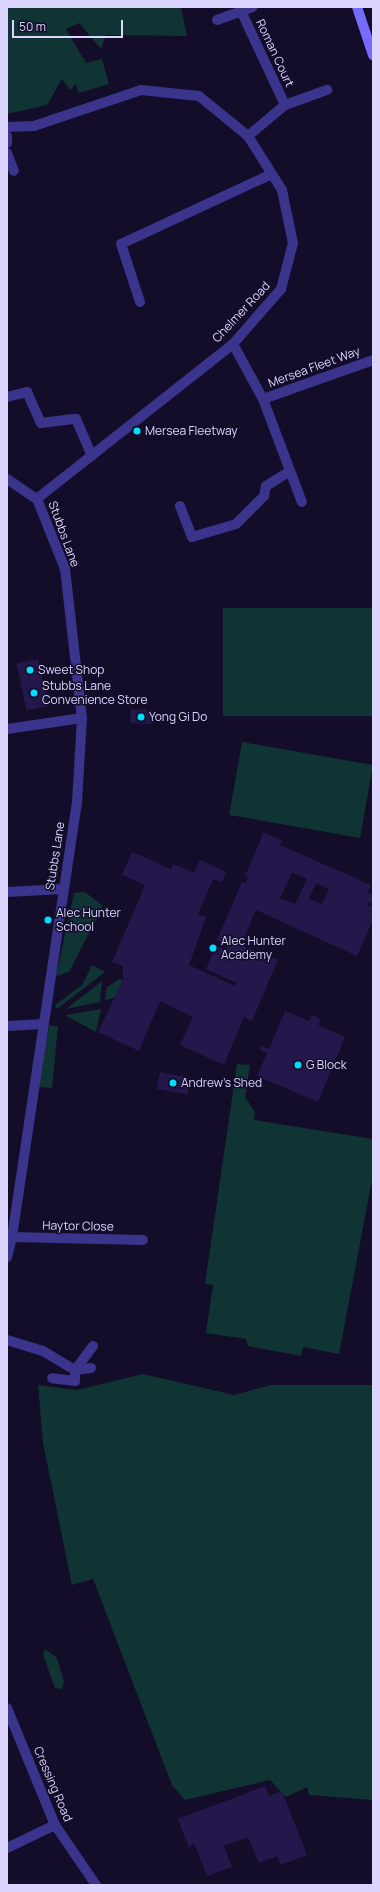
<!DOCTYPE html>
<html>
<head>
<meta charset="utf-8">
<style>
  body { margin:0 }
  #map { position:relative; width:380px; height:1892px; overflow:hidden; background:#130d29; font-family:Manrope,sans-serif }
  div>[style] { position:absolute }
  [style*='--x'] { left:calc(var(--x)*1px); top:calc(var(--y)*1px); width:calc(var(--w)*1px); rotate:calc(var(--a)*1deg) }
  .green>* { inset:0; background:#103333; transform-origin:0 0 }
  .building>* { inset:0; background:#24174c; transform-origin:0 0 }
  .minor>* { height:10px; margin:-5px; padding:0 5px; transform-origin:5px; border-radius:5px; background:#3a348c }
  .tertiary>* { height:10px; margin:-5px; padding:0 5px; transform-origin:5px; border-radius:5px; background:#3a348c }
  .secondary>* { height:10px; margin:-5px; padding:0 5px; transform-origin:5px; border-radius:5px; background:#756cff }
  .dots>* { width:11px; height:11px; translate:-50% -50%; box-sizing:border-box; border:2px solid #130d29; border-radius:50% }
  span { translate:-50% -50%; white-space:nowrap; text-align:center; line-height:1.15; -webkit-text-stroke:3px #130d29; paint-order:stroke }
  .street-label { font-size:12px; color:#dbd5ff }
  .poi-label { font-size:12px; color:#dbd5ff }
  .left { translate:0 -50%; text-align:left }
  .frame { position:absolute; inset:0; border:8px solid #dbd5ff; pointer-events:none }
  .scale { position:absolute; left:12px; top:20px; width:111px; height:18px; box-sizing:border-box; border:2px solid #dbd5ff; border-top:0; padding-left:5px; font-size:12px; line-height:14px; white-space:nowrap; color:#dbd5ff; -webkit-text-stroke:3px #130d29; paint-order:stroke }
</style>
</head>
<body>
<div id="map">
  <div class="green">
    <i style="clip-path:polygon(7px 7px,181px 7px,187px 36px,106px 35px,101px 49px,79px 23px,66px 29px,86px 63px,102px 59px,109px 84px,78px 93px,76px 84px,70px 90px,62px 79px,47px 105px,7px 114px)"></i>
    <i style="left:373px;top:608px;width:108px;height:150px;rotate:90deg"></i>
    <i style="left:242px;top:742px;width:133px;height:74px;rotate:10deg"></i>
    <i style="clip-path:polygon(85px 892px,103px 906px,69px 972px,56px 976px,74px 893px)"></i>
    <i style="clip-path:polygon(92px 965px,105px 972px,57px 1009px,55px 1005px,82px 985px)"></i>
    <i style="clip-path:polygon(120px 979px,123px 980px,115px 998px,105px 1000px,107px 987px)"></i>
    <i style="clip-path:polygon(102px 981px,100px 1002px,66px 1009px)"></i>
    <i style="clip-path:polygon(101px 1009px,96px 1032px,65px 1015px)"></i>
    <i style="clip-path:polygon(49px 1025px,58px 1026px,52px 1088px,38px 1087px)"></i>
    <i style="clip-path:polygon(237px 1064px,250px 1065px,245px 1097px,255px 1112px,254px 1120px,373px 1139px,373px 1175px,339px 1354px,303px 1347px,301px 1356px,248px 1346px,246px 1339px,206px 1333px,213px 1285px,205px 1284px)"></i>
    <i style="clip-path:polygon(143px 1374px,234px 1395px,271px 1385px,373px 1385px,373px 1800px,309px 1795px,307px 1787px,286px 1797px,270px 1780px,185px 1800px,172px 1785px,93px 1579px,72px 1585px,43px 1443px,38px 1385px,77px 1390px)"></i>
    <i style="clip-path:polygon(45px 1649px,57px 1658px,64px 1682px,62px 1689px,55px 1688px,43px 1655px)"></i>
  </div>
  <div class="building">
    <i style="left:38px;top:659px;width:48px;height:22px;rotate:78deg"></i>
    <i style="left:131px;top:709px;width:22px;height:14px;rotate:3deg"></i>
    <i style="clip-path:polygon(evenodd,264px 832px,282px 841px,280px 845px,371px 885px,368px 892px,373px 895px,373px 904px,369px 902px,368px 905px,373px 908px,373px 920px,357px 956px,256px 910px,241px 945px,278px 960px,252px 1021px,244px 1017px,224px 1065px,180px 1045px,193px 1017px,160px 1001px,139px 1051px,98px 1032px,123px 980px,123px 966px,112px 962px,145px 885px,122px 875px,132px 852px,171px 869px,173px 864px,194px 873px,200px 860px,226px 872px,222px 882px,213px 879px,198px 914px,206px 917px,189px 965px,235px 986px,236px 983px,206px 969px,216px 946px,225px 950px,228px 945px,217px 940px,242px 882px,246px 883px,248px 877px,245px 876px,264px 832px,292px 872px,307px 879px,295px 904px,280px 898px,292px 872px,264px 832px,316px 883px,329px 889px,322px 904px,309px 899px,316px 883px)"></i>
    <i style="clip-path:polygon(285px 1011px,309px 1021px,312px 1015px,321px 1019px,318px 1025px,345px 1037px,318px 1102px,257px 1076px,267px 1053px,260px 1050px,262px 1046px,269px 1049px)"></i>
    <i style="left:160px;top:1072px;width:31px;height:17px;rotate:11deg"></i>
    <i style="clip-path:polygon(265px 1786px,269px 1796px,282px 1791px,307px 1855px,281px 1865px,277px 1856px,259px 1863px,248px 1837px,224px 1846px,232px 1867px,207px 1876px,194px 1843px,189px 1848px,178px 1819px)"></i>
  </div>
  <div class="minor">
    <i style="--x:241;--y:11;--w:104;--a:64.9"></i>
    <i style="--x:217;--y:20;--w:38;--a:-20"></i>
    <i style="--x:7;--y:127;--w:27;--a:-2"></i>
    <i style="--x:34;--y:126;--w:113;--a:-18.6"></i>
    <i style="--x:141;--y:90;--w:58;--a:5.9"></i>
    <i style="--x:199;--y:96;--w:63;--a:39.2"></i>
    <i style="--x:248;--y:136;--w:64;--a:57.8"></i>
    <i style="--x:282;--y:190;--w:54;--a:78.3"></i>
    <i style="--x:293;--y:243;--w:48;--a:104.6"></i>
    <i style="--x:281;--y:289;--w:73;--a:131.1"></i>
    <i style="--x:233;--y:344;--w:250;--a:141.7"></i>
    <i style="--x:7;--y:136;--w:7;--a:90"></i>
    <i style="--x:248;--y:136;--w:48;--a:-40"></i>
    <i style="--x:285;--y:105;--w:45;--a:-19.7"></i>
    <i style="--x:7;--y:153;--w:19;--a:69"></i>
    <i style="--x:140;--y:302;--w:61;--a:-108.1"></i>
    <i style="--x:121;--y:244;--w:166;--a:-24.9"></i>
    <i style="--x:233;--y:344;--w:63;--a:61.4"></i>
    <i style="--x:263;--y:399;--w:110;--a:69.3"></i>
    <i style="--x:7;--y:397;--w:21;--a:-14"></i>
    <i style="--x:27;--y:392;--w:34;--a:66"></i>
    <i style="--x:41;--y:423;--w:35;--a:-7"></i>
    <i style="--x:76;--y:419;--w:40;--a:66.6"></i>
    <i style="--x:263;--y:399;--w:117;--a:-19.5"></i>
    <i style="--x:7;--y:479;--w:36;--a:34"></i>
    <i style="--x:37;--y:499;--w:75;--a:68.2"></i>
    <i style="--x:65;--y:569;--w:150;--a:83.5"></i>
    <i style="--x:82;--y:718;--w:84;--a:93.4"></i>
    <i style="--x:77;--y:802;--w:440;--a:98.5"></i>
    <i style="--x:12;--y:1237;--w:21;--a:104"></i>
    <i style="--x:180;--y:506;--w:33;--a:69"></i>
    <i style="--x:192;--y:537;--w:46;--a:-16.5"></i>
    <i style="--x:236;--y:524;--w:40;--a:-45"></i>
    <i style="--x:264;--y:496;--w:10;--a:-79"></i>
    <i style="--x:266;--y:486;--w:28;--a:-32"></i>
    <i style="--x:7;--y:729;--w:76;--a:-8.3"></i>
    <i style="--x:7;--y:892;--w:56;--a:-3.1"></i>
    <i style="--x:7;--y:1026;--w:36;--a:-3"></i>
    <i style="--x:12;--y:1237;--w:131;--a:1.3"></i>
    <i style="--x:7;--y:1340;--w:38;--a:17"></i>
    <i style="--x:43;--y:1351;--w:37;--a:31"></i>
    <i style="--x:75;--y:1370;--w:11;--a:90"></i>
    <i style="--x:75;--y:1381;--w:23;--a:-173"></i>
    <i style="--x:91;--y:1368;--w:16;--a:173"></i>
    <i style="--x:75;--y:1370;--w:30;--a:-53"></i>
    <i style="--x:7;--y:1848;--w:53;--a:-25.6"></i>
  </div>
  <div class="tertiary">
    <i style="--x:7;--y:1708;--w:126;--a:67.7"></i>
    <i style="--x:55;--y:1825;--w:73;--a:55.7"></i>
  </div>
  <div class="secondary">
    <i style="--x:357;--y:7;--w:51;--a:71.6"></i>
  </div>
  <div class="dots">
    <i style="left:137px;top:431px;background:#01ddff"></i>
    <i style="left:30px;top:670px;background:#01ddff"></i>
    <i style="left:34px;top:693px;background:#01ddff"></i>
    <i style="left:141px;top:717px;background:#01ddff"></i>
    <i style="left:48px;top:920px;background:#01ddff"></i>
    <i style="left:213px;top:948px;background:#01ddff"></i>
    <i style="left:298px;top:1065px;background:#01ddff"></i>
    <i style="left:173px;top:1083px;background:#01ddff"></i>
  </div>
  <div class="street-label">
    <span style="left:275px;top:53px;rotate:65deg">Roman Court</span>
    <span style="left:241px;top:312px;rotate:-47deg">Chelmer Road</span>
    <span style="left:314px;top:367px;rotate:-20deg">Mersea Fleet Way</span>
    <span style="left:64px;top:534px;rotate:70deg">Stubbs Lane</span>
    <span style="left:55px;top:856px;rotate:-81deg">Stubbs Lane</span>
    <span style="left:78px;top:1226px;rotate:1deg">Haytor Close</span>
    <span style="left:53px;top:1784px;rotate:67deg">Cressing Road</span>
  </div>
  <div class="poi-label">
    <span class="left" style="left:145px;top:431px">Mersea Fleetway</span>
    <span class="left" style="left:38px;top:670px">Sweet Shop</span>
    <span class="left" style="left:42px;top:693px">Stubbs Lane<br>Convenience Store</span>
    <span class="left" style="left:149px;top:717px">Yong Gi Do</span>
    <span class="left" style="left:56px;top:920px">Alec Hunter<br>School</span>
    <span class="left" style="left:221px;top:948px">Alec Hunter<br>Academy</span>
    <span class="left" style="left:306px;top:1065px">G Block</span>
    <span class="left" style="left:181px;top:1083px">Andrew's Shed</span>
  </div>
  <div class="frame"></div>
  <div class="scale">50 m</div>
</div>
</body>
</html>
